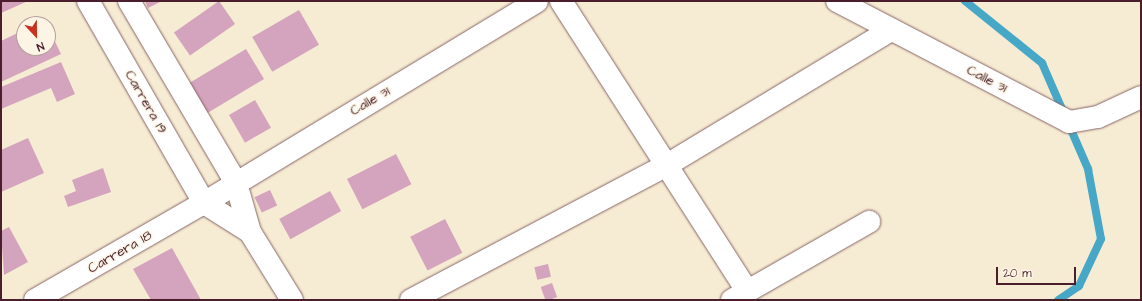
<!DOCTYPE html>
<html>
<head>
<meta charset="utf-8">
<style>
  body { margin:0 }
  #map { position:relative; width:1142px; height:301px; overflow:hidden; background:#f6ebd3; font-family:"Architects Daughter",sans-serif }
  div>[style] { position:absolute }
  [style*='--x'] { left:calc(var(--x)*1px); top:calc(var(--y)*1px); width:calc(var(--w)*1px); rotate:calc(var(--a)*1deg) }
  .stream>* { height:8px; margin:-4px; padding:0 4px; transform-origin:4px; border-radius:4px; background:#46a8c6 }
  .building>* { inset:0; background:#d4a3bd; transform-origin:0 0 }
  .roads { filter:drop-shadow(0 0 1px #866666) drop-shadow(0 0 1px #866666) }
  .minor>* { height:22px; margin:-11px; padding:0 11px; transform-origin:11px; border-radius:11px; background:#fff }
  span { translate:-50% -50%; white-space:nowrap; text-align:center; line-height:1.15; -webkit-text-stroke:3px #fcf5e5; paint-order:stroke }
  .street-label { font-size:14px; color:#4a1f2b }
  .frame { position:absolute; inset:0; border:2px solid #4a1f2b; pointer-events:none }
  .north { position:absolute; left:16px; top:16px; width:40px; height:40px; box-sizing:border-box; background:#fcf5e5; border:1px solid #b59f9b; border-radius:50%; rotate:158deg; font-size:11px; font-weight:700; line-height:16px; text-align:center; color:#4a1f2b }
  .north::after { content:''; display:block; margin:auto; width:14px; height:18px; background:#c8321e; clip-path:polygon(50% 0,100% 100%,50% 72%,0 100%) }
  .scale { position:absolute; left:996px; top:267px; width:80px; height:18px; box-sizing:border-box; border:2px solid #4a1f2b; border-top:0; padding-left:5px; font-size:12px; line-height:14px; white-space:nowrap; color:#4a1f2b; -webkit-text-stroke:3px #fcf5e5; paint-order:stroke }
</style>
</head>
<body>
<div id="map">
  <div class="stream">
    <i style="--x:965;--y:1;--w:99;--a:38.8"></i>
    <i style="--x:1042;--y:63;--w:116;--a:66.5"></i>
    <i style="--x:1088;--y:169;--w:71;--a:79.5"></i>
    <i style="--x:1101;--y:239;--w:52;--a:115.1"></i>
    <i style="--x:1079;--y:286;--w:25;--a:146"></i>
  </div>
  <div class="building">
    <i style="clip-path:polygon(1px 1px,28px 1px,1px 13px)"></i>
    <i style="clip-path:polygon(145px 1px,162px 1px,148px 8px)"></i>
    <i style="left:219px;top:1px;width:28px;height:55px;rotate:55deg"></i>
    <i style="left:299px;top:10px;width:40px;height:54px;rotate:60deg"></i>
    <i style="clip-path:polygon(48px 27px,61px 54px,1px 82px,1px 41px,24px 30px,24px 48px,48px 48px)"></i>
    <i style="left:246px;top:49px;width:35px;height:68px;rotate:59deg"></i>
    <i style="clip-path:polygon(61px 62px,75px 94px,57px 102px,51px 88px,1px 109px,1px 87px)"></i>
    <i style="left:255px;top:100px;width:32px;height:30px;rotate:60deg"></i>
    <i style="clip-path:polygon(28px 138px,44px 173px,1px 192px,1px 150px)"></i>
    <i style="left:396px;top:154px;width:34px;height:55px;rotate:63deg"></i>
    <i style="clip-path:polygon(103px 168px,111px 192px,68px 207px,64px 196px,76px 191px,72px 180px)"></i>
    <i style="left:270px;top:190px;width:17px;height:17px;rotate:65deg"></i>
    <i style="left:330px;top:191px;width:23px;height:58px;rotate:61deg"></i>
    <i style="left:445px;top:219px;width:38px;height:39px;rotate:63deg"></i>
    <i style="clip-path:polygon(9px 227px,28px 262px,4px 275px,1px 231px)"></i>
    <i style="clip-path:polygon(172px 248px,201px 300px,151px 300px,133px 269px)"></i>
    <i style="left:548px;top:264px;width:13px;height:14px;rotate:77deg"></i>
    <i style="left:552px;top:283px;width:15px;height:12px;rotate:70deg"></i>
  </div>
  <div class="roads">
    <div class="minor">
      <i style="--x:88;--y:1;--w:233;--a:60.1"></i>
      <i style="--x:204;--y:203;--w:54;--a:32.2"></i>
      <i style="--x:129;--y:1;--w:211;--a:59.5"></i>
      <i style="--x:236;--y:183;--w:51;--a:74.1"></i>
      <i style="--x:250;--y:232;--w:80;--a:58.3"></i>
      <i style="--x:561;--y:1;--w:342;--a:57.3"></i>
      <i style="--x:837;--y:1;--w:262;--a:27.5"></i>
      <i style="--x:1069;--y:122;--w:29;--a:-10"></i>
      <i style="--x:1098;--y:117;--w:47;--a:-24.9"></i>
      <i style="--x:35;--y:300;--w:195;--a:-29.9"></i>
      <i style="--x:204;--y:203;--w:389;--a:-31.2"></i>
      <i style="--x:411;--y:300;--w:289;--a:-27.8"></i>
      <i style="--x:667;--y:165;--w:262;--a:-31.1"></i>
      <i style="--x:732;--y:300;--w:158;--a:-29.7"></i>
    </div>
  </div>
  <div class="street-label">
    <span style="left:987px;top:79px;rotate:27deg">Calle 31</span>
    <span style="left:370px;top:101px;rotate:-31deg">Calle 31</span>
    <span style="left:146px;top:102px;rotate:60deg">Carrera 19</span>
    <span style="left:120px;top:252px;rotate:-30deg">Carrera 18</span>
  </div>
  <div class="frame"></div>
  <div class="north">N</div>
  <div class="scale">20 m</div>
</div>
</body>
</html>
